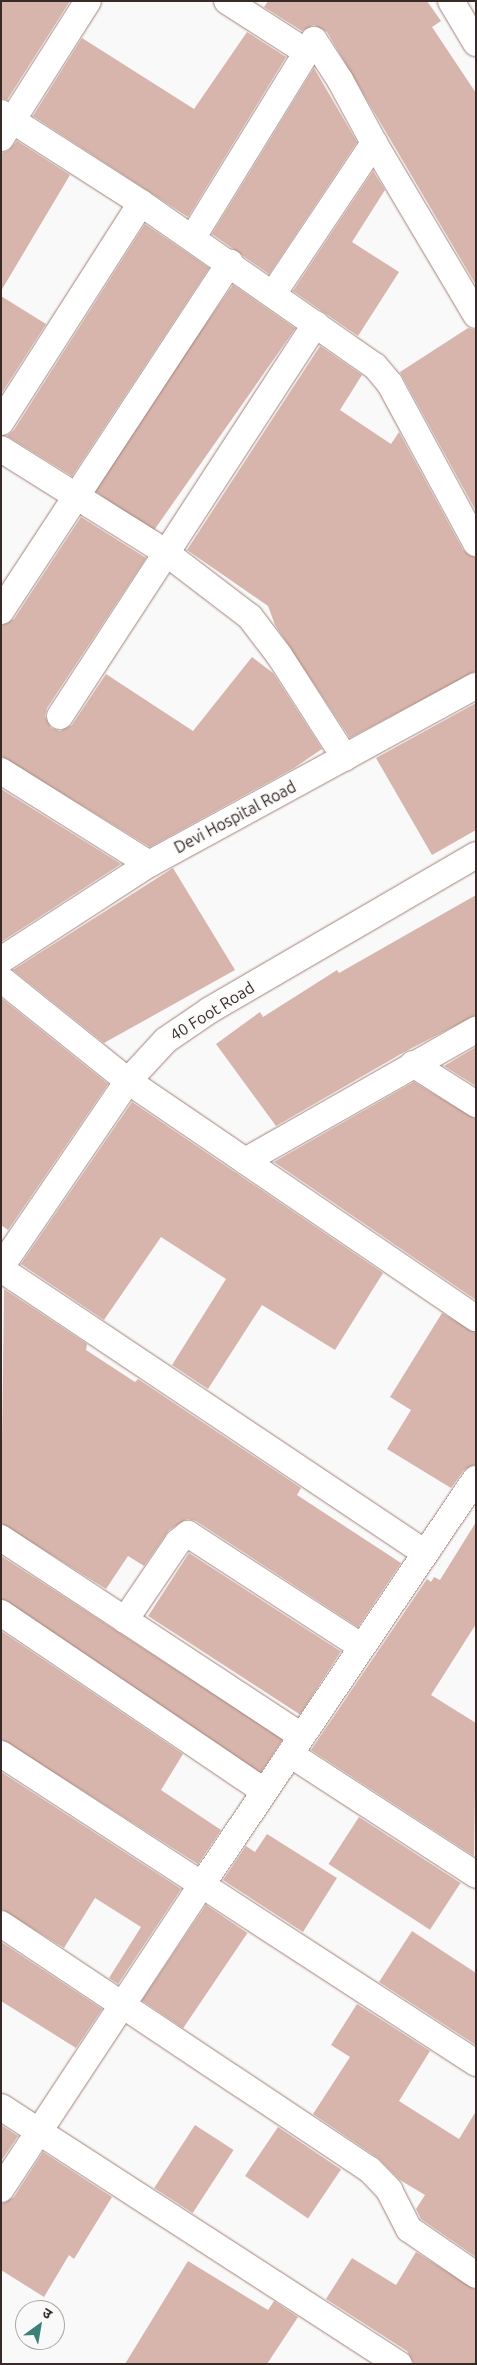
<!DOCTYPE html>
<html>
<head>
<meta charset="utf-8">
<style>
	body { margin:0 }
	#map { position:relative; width:477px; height:2365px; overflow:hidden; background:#f9f9f9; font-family:Ubuntu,"Noto Sans Devanagari",sans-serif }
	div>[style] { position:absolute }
	.building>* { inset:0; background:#d8b5ac; transform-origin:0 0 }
	.roads { filter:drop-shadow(0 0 1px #a28179) drop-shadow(0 0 1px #a28179) }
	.minor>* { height:26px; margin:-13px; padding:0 13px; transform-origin:13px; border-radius:13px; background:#fff }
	span { translate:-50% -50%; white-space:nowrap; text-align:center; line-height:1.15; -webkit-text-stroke:4px #f9f9f9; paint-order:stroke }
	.street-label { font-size:16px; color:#382b27 }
	.frame { position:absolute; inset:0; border:2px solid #382b27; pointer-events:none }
	.north { position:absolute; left:15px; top:2300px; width:50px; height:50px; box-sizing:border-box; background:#f9f9f9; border:1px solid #aca7a5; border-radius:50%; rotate:32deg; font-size:14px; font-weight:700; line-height:20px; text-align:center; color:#382b27 }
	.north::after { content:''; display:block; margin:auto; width:18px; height:22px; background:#3b8178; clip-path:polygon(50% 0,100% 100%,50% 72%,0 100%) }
</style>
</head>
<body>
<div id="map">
	<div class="building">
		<div style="clip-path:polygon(1px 1px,70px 1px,7px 100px,1px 98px)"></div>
		<div style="clip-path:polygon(268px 1px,427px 1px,441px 21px,432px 27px,476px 93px,476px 285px,327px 32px,314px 25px,302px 31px,264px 7px)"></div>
		<div style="clip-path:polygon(247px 32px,286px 57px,188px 217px,33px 116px,82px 38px,194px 109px)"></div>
		<div style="clip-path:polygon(314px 68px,357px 142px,269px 274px,212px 234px)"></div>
		<div style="clip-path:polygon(17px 141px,70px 175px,1px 291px,1px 153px,8px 151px)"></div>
		<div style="clip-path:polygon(373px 171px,385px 190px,352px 242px,399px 272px,358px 336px,293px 291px)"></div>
		<div style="clip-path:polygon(145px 224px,209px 268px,72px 476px,7px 436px,14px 430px)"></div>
		<div style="left:233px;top:285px;width:76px;height:248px;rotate:35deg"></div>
		<div style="clip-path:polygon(1px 296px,46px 324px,1px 394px)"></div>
		<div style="clip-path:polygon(468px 328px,476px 330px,476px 511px,400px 372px)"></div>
		<div style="clip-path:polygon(320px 346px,362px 375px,340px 410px,391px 444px,399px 432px,463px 550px,476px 558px,476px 671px,350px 738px,275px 625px,268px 606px,187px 550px)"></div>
		<div style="clip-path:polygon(81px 517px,146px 558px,47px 708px,45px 716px,51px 728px,60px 731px,72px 725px,106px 674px,193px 731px,252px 657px,273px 673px,322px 749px,294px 768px,150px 847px,1px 756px,1px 626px,14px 619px)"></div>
		<div style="clip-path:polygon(476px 703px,476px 830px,432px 855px,376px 758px)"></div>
		<div style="clip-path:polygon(1px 789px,121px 864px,1px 942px)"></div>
		<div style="clip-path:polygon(173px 868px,235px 970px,104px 1043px,13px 970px)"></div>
		<div style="clip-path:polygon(476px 895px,476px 1015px,406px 1051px,276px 1126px,216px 1044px,260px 1012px,263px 1017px,337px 970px,339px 973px)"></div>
		<div style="clip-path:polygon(1px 998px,108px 1084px,8px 1230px,1px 1225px)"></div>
		<div style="clip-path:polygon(476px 1047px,476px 1086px,444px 1066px)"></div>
		<div style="clip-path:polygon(414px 1082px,476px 1119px,476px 1300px,274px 1162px)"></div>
		<div style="clip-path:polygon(132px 1102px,383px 1273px,335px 1350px,262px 1305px,208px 1389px,172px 1365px,226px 1279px,161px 1237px,104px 1320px,21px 1264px)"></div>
		<div style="clip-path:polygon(4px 1289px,87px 1344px,86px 1350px,135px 1382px,138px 1379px,301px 1488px,297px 1495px,401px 1563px,358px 1627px,196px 1521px,187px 1519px,169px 1530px,144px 1566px,128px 1556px,106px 1589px,1px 1523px)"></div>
		<div style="clip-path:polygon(442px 1313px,476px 1333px,476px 1464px,464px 1470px,451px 1488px,387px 1449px,411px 1410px,390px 1397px)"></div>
		<div style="clip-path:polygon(476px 1522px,476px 1624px,431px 1695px,476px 1723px,474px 1856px,311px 1750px,427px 1579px,431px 1582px,434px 1577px,440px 1580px)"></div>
		<div style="left:189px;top:1553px;width:181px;height:75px;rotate:33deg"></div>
		<div style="left:1px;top:1556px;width:336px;height:42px;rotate:33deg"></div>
		<div style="clip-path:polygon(1px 1631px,183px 1754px,161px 1790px,221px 1830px,198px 1864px,1px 1739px)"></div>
		<div style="clip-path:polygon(1px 1772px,181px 1889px,118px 1984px,109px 1978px,141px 1927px,95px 1898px,64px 1948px,1px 1909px)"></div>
		<div style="left:359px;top:1817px;width:121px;height:56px;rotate:33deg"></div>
		<div style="clip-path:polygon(267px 1834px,337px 1878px,303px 1932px,223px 1880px,246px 1846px,255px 1852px)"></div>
		<div style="left:206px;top:1905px;width:50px;height:115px;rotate:34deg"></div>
		<div style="clip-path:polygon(412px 1931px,476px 1973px,476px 2045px,379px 1982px)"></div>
		<div style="clip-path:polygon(1px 1942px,102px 2009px,76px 2048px,1px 2001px)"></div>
		<div style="clip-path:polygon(357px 2004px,430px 2051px,399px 2101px,459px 2139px,476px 2111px,476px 2257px,421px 2219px,416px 2209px,425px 2195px,400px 2180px,378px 2158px,313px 2114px,350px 2057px,331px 2045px)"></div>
		<div style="clip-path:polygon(1px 2125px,18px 2136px,1px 2161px)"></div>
		<div style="left:195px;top:2125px;width:46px;height:75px;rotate:33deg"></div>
		<div style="left:278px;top:2127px;width:76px;height:59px;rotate:34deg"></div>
		<div style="clip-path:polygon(43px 2152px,112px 2197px,74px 2259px,69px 2255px,44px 2297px,1px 2270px,1px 2204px,14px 2197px)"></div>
		<div style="clip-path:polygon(416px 2252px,476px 2290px,476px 2364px,414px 2364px,407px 2351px,326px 2299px,352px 2258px,396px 2285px)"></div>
		<div style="clip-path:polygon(188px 2261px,268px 2310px,274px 2301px,298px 2317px,267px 2364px,125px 2364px)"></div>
	</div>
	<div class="roads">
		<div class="minor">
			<div style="left:227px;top:1px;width:96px;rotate:32.7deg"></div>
			<div style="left:451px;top:1px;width:49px;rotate:59.2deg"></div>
			<div style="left:314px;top:40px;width:48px;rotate:57deg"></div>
			<div style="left:340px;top:80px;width:72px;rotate:61.6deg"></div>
			<div style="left:374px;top:143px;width:200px;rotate:59.3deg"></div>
			<div style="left:1px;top:113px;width:166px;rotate:32.7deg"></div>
			<div style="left:141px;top:203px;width:285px;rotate:34.9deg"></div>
			<div style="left:375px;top:366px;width:23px;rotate:50deg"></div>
			<div style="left:390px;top:384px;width:181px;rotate:61.6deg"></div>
			<div style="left:1px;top:138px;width:162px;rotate:-57.6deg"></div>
			<div style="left:193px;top:237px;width:231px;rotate:-58.4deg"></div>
			<div style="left:273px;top:294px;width:182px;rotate:-56.2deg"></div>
			<div style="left:1px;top:422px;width:260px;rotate:-57.4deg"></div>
			<div style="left:1px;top:449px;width:194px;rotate:32.1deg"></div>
			<div style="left:165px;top:552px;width:107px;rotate:37.4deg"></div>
			<div style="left:250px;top:617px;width:48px;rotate:52.7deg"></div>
			<div style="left:279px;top:655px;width:122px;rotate:57.3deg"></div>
			<div style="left:1px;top:611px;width:417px;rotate:-56.7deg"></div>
			<div style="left:60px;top:716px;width:468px;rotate:-56.9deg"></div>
			<div style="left:1px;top:771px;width:175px;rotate:32.1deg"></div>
			<div style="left:1px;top:960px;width:176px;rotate:-33deg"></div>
			<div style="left:149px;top:864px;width:372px;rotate:-28.6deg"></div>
			<div style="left:1px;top:979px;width:163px;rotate:38.8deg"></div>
			<div style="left:128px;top:1081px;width:421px;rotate:34.3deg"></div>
			<div style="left:413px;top:1064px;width:75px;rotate:32.4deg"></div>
			<div style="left:245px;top:1161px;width:266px;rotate:-29.6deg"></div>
			<div style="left:1px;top:1267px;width:225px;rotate:-55.7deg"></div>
			<div style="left:128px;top:1081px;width:56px;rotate:-47.2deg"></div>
			<div style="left:166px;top:1040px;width:53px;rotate:-34.3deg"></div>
			<div style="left:210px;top:1010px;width:308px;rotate:-30.2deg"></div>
			<div style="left:1px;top:1269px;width:510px;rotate:33.81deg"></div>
			<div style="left:1px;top:1538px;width:359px;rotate:33.4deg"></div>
			<div style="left:1px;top:1613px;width:318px;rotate:34.1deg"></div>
			<div style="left:125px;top:1620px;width:94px;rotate:-55.8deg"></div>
			<div style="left:178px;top:1542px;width:13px;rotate:-39deg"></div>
			<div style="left:188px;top:1534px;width:207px;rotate:33deg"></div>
			<div style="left:1px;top:1754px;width:567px;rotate:33.05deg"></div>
			<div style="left:290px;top:1754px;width:222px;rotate:33deg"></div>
			<div style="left:1px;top:1924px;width:443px;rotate:33.7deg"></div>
			<div style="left:370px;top:2170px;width:28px;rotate:46deg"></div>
			<div style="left:389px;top:2190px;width:44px;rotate:62.9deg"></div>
			<div style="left:409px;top:2229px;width:81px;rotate:34.5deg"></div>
			<div style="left:1px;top:2107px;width:474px;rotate:32.9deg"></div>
			<div style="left:1px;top:2189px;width:363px;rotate:-56.6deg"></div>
			<div style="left:201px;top:1886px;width:491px;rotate:-56deg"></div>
		</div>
	</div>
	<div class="street-label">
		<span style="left:235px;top:817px;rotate:-28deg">Devi Hospital Road</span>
		<span style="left:212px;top:1011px;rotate:-32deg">40 Foot Road</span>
	</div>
	<div class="frame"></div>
	<div class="north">उ</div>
</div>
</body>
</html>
